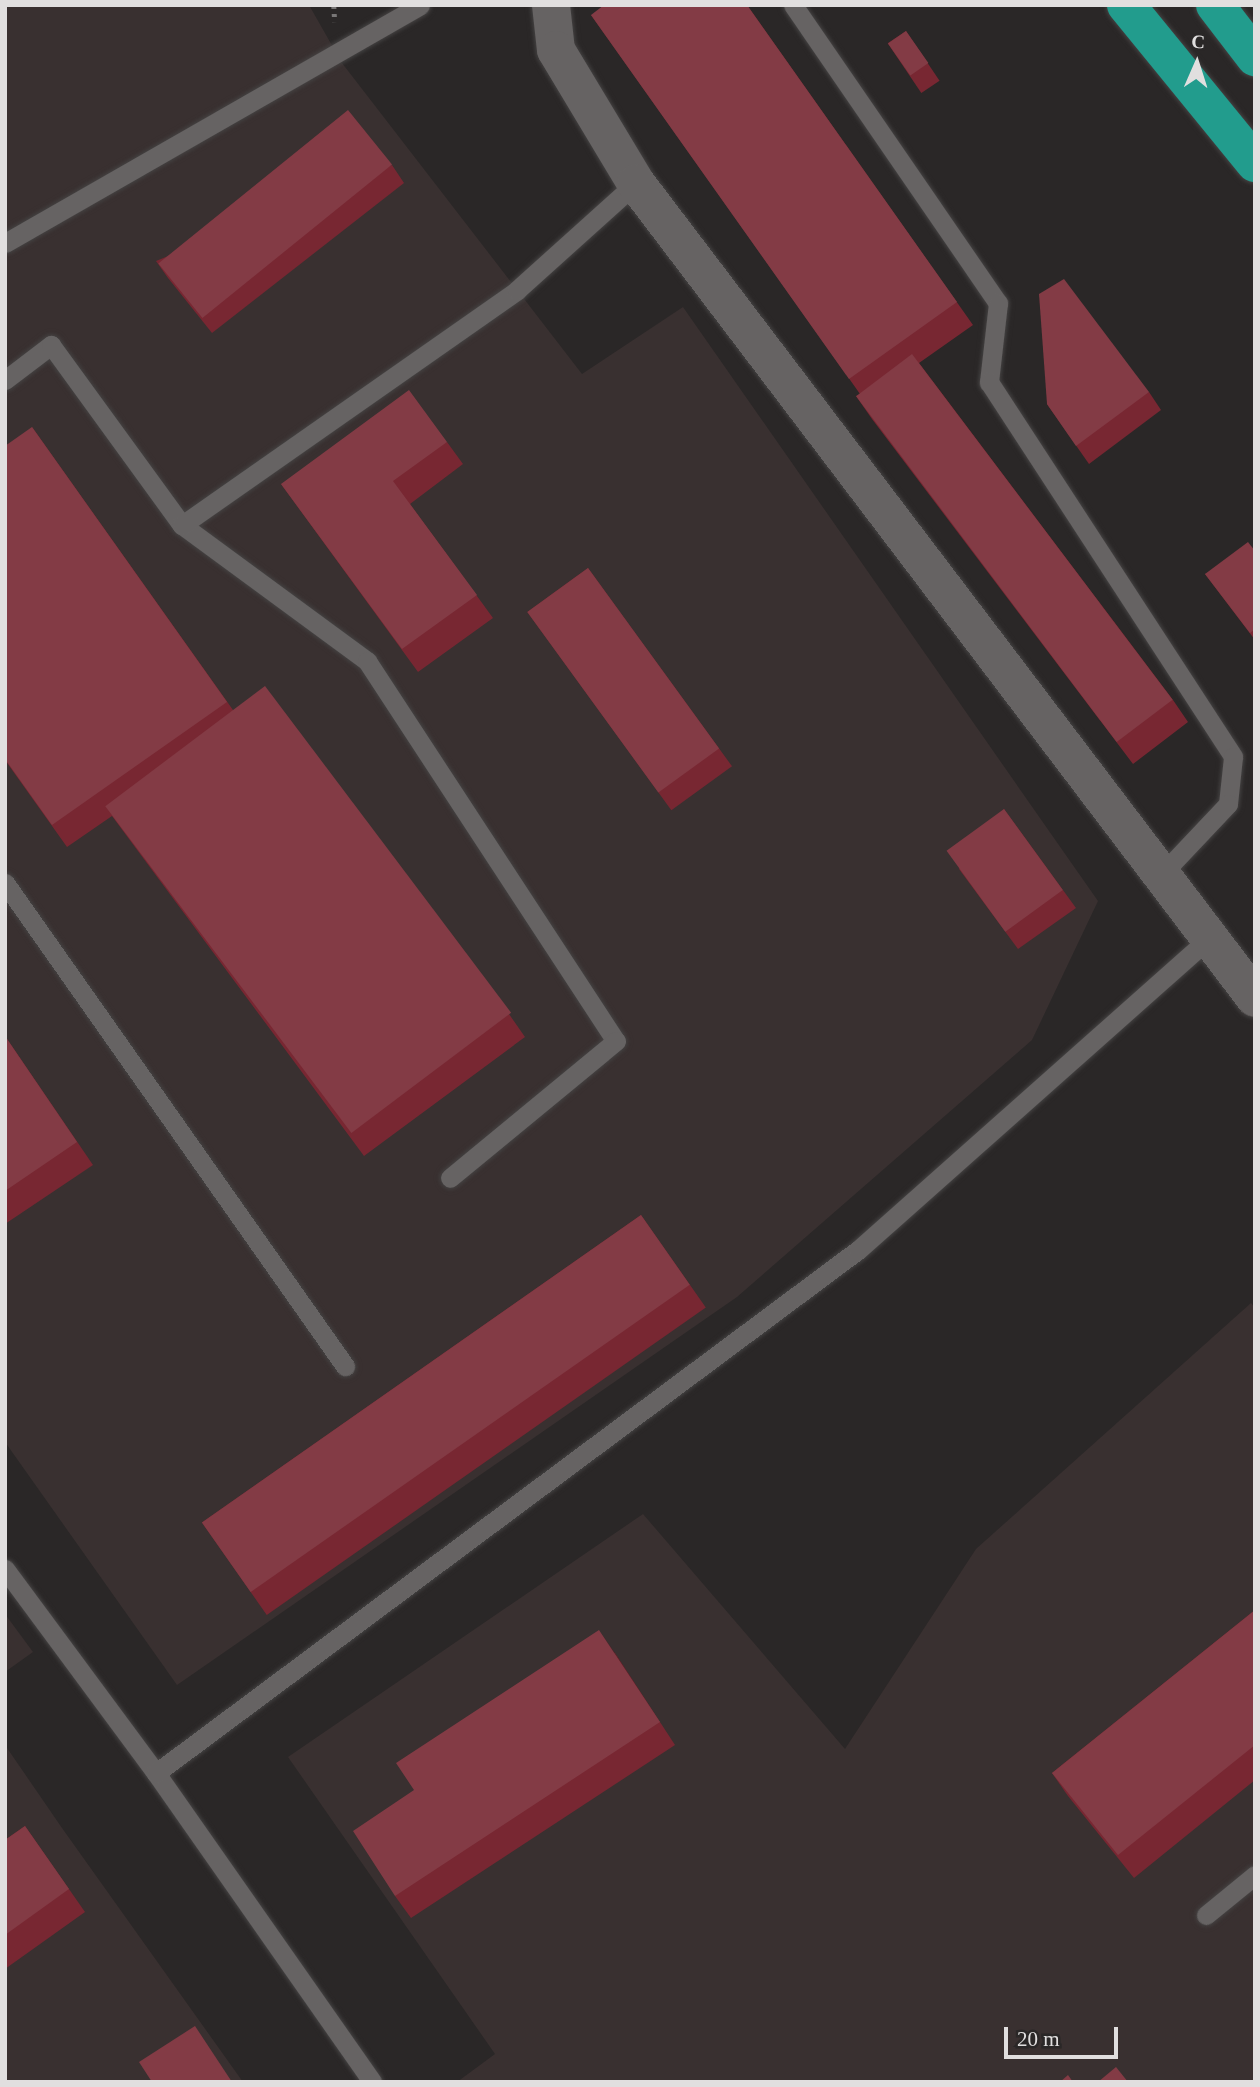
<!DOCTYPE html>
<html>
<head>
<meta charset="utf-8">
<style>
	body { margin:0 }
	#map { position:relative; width:1260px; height:2087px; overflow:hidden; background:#2a2727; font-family:Georgia,serif }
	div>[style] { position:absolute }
	.built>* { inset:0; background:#393030 }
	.path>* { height:4.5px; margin-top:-2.25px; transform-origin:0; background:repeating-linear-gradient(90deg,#787676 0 3.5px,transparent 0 8.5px) }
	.roads { filter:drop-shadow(0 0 2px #444242) drop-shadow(0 0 2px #444242) }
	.lane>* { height:19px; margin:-9.5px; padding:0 9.5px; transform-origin:9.5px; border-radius:9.5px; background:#666363 }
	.secondary>* { height:38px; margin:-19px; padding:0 19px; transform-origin:19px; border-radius:19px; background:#666363 }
	.highway>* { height:38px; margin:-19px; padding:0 19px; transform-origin:19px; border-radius:19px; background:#229c8d }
	.wall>* { inset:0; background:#782732; transform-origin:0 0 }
	.shaded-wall>* { inset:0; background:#541f26 }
	.building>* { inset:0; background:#833b45; transform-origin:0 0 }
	span { translate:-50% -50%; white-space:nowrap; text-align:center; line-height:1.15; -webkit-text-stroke:7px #2a2727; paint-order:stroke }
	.frame { position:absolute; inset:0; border:7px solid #e1dfdf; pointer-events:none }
	.north { position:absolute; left:1162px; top:28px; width:70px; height:70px; -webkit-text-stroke:5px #2a2727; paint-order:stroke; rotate:3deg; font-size:19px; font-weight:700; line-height:28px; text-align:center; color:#e1dfdf }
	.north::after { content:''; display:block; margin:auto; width:24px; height:32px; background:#e1dfdf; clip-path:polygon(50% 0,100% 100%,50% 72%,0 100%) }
	.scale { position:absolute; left:1004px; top:2027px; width:114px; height:32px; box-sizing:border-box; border:4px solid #e1dfdf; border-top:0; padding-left:9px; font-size:21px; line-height:24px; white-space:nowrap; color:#e1dfdf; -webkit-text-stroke:5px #2a2727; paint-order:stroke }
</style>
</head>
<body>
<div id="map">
	<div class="built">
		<div style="clip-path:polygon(5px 5px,309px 5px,342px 63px,582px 374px,683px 307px,1098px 901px,1032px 1040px,737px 1297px,177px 1685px,5px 1442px)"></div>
		<div style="clip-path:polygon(1251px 1303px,1255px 1308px,1255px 2082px,457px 2082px,495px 2054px,288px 1757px,643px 1514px,845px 1749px,976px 1549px)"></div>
		<div style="clip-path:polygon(5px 1614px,33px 1652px,5px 1672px)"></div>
		<div style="clip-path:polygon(5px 1745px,62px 1828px,243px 2082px,5px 2082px)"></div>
	</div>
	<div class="path">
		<div style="left:334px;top:5px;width:17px;rotate:87deg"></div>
	</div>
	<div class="roads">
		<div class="lane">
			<div style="left:793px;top:5px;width:362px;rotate:55.5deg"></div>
			<div style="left:998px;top:303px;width:80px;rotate:96.5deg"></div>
			<div style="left:989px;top:382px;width:447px;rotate:56.9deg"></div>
			<div style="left:1233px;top:757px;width:47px;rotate:96.1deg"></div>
			<div style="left:1228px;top:804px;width:99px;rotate:133.4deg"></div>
			<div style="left:5px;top:243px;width:478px;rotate:-29.8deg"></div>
			<div style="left:5px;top:380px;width:58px;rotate:-37.3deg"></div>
			<div style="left:51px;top:345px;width:223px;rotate:54deg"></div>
			<div style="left:182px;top:525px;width:230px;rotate:36.3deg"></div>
			<div style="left:367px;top:661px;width:454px;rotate:56.8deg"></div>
			<div style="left:616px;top:1041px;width:215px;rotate:140.5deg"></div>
			<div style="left:182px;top:525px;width:409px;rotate:-35deg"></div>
			<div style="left:517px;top:290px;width:160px;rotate:-42deg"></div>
			<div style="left:5px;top:883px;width:591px;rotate:54.86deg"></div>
			<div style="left:5px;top:1569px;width:254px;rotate:53.5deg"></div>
			<div style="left:156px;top:1773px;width:377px;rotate:55deg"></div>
			<div style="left:156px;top:1773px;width:875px;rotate:-36.69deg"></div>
			<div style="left:858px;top:1250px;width:468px;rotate:-41.6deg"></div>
			<div style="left:1206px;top:1915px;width:63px;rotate:-39.2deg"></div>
		</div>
		<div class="secondary">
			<div style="left:551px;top:5px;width:45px;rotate:83.7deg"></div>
			<div style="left:556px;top:50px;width:155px;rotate:59deg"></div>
			<div style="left:636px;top:183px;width:1023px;rotate:52.78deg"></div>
		</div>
		<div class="highway">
			<div style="left:1126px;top:5px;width:204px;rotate:50.8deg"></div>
			<div style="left:1215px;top:5px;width:66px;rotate:52.4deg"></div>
		</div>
	</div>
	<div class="wall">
		<div style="clip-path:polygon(747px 5px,973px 325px,919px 363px,1173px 700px,1188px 722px,1133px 764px,872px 419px,856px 396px,860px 394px,591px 15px)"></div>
		<div style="left:906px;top:31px;width:60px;height:22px;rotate:56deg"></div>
		<div style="clip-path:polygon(392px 165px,404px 183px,212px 333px,168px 278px,156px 261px)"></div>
		<div style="clip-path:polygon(1149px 392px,1161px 410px,1089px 464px,1047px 404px)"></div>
		<div style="clip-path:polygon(32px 427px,233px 710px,509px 1014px,525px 1037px,364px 1156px,112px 816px,67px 847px,5px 760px)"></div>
		<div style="clip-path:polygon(447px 442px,463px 464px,410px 504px,493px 618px,418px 672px,281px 484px)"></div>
		<div style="clip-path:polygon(1255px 551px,1255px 640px,1205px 574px)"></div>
		<div style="left:588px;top:568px;width:245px;height:75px;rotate:54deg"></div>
		<div style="clip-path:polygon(1004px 809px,1076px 908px,1018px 949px,959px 869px)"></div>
		<div style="clip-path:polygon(5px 1036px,93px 1165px,5px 1224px)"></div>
		<div style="left:641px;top:1215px;width:113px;height:536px;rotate:55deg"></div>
		<div style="clip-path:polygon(1255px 1610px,1255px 1780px,1134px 1878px,1068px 1796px,1052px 1773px)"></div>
		<div style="clip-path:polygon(615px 1653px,675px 1745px,411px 1918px,395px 1896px,414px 1790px)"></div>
		<div style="clip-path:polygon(25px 1826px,85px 1912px,5px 1969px,5px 1840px)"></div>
	</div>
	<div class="shaded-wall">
		<div style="clip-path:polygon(599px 1630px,615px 1653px,675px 1745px,660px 1722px)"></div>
	</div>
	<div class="building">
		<div style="clip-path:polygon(604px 5px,747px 5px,957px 302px,849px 379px,591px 15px)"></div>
		<div style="left:906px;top:31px;width:39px;height:22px;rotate:55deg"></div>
		<div style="left:348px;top:110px;width:70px;height:244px;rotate:51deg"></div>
		<div style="clip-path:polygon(1064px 279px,1149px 392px,1076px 446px,1047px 404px,1039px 294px)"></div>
		<div style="left:912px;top:354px;width:433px;height:70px;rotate:53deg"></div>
		<div style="clip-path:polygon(409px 390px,447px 442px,393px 481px,477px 595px,402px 649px,281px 484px)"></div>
		<div style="clip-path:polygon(32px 427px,227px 702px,52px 825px,5px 759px,5px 446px)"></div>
		<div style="clip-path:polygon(1248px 542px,1255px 551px,1255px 629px,1250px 633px,1205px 574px)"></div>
		<div style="left:588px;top:568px;width:223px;height:75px;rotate:54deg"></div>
		<div style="left:265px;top:686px;width:409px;height:200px;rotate:53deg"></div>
		<div style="left:1004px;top:809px;width:100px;height:71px;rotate:54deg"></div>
		<div style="clip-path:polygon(5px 1036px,77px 1142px,5px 1191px)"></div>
		<div style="left:641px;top:1215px;width:85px;height:536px;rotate:55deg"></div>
		<div style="clip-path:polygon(1255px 1610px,1255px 1745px,1118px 1855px,1052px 1773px)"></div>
		<div style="clip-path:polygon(599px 1630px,660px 1722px,395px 1896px,353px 1831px,414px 1790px,396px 1763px)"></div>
		<div style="clip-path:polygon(25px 1826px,69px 1889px,5px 1935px,5px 1840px)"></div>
		<div style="clip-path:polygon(195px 2026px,232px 2082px,152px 2082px,139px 2062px)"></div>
		<div style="clip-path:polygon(1116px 2067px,1128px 2082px,1098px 2082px)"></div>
		<div style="clip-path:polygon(1068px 2075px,1073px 2082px,1060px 2082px)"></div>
	</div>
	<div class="frame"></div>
	<div class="north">С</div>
	<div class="scale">20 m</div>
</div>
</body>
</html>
